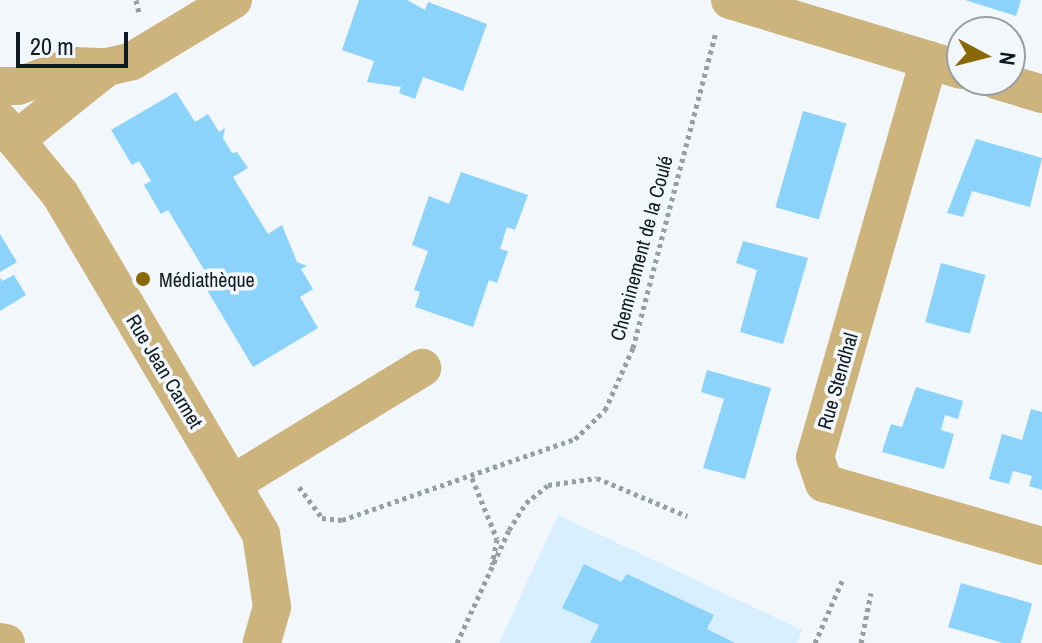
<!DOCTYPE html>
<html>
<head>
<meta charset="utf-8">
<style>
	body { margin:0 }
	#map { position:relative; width:1042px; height:643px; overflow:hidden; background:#f1f7fb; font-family:"Archivo Narrow",sans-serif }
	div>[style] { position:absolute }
	.built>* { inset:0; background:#d7effe }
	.building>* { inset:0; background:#8cd3fc; transform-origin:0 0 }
	.path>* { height:5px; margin-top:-2.5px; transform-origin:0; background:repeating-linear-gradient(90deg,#979fa4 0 4px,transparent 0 8px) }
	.minor>* { height:38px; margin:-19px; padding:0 19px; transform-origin:19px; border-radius:19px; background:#cdb37c }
	.dots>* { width:22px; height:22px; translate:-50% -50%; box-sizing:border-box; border:4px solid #f1f7fb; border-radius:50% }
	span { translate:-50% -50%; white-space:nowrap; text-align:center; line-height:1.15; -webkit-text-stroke:7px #f1f7fb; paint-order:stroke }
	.street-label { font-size:20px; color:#0f1a21 }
	.poi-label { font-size:20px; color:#0f1a21 }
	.left { translate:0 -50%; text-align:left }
	.north { position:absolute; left:946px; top:16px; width:80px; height:80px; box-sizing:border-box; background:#f1f7fb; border:2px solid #979fa4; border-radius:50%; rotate:97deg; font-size:22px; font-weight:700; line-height:32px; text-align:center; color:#0f1a21 }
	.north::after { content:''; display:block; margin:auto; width:28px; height:36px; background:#8a6808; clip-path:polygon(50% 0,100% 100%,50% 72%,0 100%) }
	.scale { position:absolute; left:16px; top:32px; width:112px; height:36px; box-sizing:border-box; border:4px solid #0f1a21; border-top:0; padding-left:10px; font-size:24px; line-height:28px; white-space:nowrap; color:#0f1a21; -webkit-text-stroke:6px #f1f7fb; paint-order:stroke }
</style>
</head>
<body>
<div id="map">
	<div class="built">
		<div style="clip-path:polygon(558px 515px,802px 630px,797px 643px,499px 643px)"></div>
	</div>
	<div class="building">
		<div style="clip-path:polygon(359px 0,407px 0,425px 10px,428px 2px,487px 24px,463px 91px,423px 77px,415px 99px,399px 93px,401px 87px,367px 82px,374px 61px,342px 50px)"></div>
		<div style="clip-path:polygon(965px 0,1021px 0,1016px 16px)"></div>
		<div style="clip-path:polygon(176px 92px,195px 122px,208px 114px,219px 132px,225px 128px,223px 138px,232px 153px,237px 152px,248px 168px,233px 177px,268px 234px,282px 225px,297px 262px,307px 266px,301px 269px,313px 289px,300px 297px,318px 328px,253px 367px,204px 285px,211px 281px,168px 210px,161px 214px,144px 185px,151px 181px,139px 161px,132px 165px,111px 130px)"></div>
		<div style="left:803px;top:111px;width:45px;height:100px;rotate:16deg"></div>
		<div style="clip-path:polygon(976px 139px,1042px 158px,1030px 207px,972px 191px,963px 217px,947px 213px)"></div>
		<div style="clip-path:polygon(461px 172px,528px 195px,515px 230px,507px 227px,500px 249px,508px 251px,497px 283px,489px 280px,473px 327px,415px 307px,420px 292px,414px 290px,428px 251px,412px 245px,429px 196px,449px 204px)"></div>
		<div style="clip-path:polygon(0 234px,17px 262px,0 272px)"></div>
		<div style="clip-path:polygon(743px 241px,808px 258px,783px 344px,740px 332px,757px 270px,736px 263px)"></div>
		<div style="left:941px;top:263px;width:46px;height:61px;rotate:15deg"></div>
		<div style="clip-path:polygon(14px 275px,26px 295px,0 311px,0 277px,2px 281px)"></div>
		<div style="clip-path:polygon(707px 370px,771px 388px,745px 479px,703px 468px,724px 399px,701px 392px)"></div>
		<div style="clip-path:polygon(916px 387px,963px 401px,958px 419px,945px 415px,941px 430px,954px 434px,944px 469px,882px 452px,891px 424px,902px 427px)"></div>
		<div style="clip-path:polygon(1031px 409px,1042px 412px,1042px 490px,1029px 486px,1032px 476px,1013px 471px,1009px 484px,989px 479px,1002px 434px,1022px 440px)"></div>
		<div style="clip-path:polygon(584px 564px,621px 582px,627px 574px,714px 615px,707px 629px,735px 643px,590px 643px,599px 625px,562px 608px)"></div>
		<div style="left:961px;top:583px;width:74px;height:46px;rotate:16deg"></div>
	</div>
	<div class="path">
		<div style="left:136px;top:0;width:13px;rotate:77deg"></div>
		<div style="left:472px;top:478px;width:66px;rotate:67.7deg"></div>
		<div style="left:497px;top:539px;width:26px;rotate:101deg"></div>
		<div style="left:299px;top:487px;width:39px;rotate:53deg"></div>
		<div style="left:322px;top:518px;width:20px;rotate:6deg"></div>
		<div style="left:342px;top:520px;width:247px;rotate:-19.2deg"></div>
		<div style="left:575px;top:439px;width:42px;rotate:-44deg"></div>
		<div style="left:605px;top:410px;width:68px;rotate:-65.7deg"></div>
		<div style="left:633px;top:348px;width:327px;rotate:-75.3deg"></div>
		<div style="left:457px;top:643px;width:124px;rotate:-65.3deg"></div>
		<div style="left:509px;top:530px;width:32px;rotate:-58deg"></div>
		<div style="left:526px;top:503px;width:28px;rotate:-39deg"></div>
		<div style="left:548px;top:485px;width:49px;rotate:-8.1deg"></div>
		<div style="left:597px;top:478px;width:98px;rotate:22.9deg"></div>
		<div style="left:815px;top:643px;width:68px;rotate:-66.5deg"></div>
		<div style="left:861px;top:643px;width:51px;rotate:-78.7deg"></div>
	</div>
	<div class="minor">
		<div style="left:730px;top:0;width:242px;rotate:16.8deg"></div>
		<div style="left:929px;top:60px;width:413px;rotate:106deg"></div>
		<div style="left:815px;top:457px;width:28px;rotate:71deg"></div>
		<div style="left:824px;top:483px;width:227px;rotate:16.1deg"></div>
		<div style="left:996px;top:80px;width:48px;rotate:16.9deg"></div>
		<div style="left:0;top:86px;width:18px"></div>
		<div style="left:18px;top:86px;width:59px;rotate:-20deg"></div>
		<div style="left:73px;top:66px;width:34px;rotate:2deg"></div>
		<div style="left:107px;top:67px;width:26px;rotate:-13deg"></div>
		<div style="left:132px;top:61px;width:118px;rotate:-31.1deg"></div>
		<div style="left:0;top:121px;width:94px;rotate:50.6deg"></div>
		<div style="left:60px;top:194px;width:395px;rotate:59.4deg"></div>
		<div style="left:261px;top:534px;width:74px;rotate:81.4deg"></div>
		<div style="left:272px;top:607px;width:37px;rotate:106deg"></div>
		<div style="left:17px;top:139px;width:115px;rotate:-38.7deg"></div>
		<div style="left:232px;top:484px;width:223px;rotate:-31.4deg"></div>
		<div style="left:0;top:642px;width:6px;rotate:9deg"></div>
	</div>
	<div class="dots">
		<div style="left:143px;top:279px;background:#8a6808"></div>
	</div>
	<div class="street-label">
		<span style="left:641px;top:248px;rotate:-75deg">Cheminement de la Coulé</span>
		<span style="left:165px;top:371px;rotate:59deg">Rue Jean Carmet</span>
		<span style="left:837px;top:381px;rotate:-74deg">Rue Stendhal</span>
	</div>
	<div class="poi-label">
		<span class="left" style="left:159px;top:279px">Médiathèque</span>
	</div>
	<div class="north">N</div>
	<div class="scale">20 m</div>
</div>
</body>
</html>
